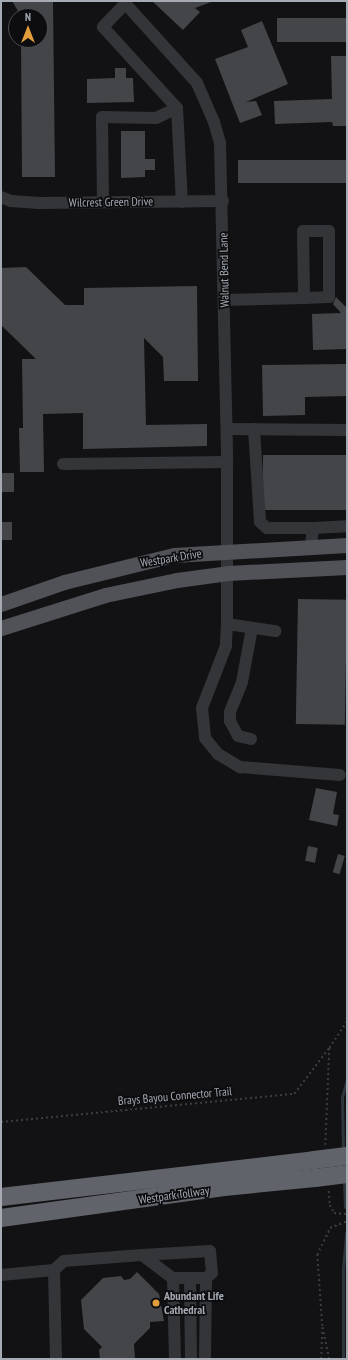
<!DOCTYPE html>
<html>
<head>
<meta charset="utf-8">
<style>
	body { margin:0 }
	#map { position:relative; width:348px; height:1360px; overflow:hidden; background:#121214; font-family:"PT Sans Narrow",sans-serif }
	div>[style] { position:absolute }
	.stream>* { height:3px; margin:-1.5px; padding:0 1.5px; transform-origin:1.5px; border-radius:1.5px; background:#2d363b }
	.building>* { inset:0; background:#444549; transform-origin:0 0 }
	.path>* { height:1.5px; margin-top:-0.75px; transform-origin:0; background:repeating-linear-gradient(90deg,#3a3c3f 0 2px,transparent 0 5px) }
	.minor>* { height:12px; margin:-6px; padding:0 6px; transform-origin:6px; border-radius:6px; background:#343538 }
	.major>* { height:15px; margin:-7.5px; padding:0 7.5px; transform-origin:7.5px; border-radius:7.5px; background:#505257 }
	.highway>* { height:18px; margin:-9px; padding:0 9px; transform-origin:9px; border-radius:9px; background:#606369 }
	.highway-bridge>* { height:18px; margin:-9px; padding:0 9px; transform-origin:9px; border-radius:9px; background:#606369 }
	.dots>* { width:11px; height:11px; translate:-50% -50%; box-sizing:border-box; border:2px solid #0d0d0f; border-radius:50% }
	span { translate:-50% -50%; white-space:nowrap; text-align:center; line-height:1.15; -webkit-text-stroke:3.5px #0d0d0f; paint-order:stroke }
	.street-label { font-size:12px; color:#a5aab3 }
	.poi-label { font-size:12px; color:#a5aab3; font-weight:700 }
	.left { translate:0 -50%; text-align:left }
	.frame { position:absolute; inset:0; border:2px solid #a5aab3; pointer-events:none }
	.north { position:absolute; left:8px; top:8px; width:40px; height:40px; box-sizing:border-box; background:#0d0d0f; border:1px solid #4a4c51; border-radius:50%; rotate:0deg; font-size:11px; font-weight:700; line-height:16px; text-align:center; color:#a5aab3 }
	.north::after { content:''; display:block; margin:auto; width:14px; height:18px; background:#e29e3c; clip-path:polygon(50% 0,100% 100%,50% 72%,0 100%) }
</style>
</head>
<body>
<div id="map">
	<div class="stream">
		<div style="left:343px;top:1150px;width:53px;rotate:-91.1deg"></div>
		<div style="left:342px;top:1097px;width:19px;rotate:-74deg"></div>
		<div style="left:344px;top:1180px;width:27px;rotate:88deg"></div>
		<div style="left:343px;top:1359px;width:90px;rotate:-90deg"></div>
		<div style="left:343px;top:1269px;width:37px;rotate:-85deg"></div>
	</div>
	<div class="building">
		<div style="clip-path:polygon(12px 1px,53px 1px,55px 177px,22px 177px,21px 40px,40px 40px,40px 16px,21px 16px)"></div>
		<div style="clip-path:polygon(152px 1px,211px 1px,211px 2px,195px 8px,200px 12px,183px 30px)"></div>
		<div style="left:347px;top:18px;width:24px;height:70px;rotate:90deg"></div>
		<div style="clip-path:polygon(262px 21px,288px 84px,246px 102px,256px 101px,262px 115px,240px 123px,215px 59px,248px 47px,241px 30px)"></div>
		<div style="clip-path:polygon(331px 56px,347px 56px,347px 126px,333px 126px,332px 122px,275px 124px,274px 101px,332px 99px)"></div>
		<div style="clip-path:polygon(115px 68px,126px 68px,126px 78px,133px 78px,134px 102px,87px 103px,87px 79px,115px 78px)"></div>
		<div style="clip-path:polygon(121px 131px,145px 131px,145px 159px,155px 159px,155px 170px,145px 170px,145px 177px,121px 178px)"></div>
		<div style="left:347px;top:160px;width:23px;height:109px;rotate:90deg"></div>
		<div style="clip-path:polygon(26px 267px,65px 305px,84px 305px,84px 288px,197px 286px,198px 381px,164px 381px,163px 357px,144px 338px,146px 425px,207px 424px,207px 446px,83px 449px,83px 413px,43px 414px,44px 472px,20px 472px,19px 428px,23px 428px,22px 359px,36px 359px,1px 325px,1px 268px)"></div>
		<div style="clip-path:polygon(336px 297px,347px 308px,347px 349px,313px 350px,312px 314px,341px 313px,333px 304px)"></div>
		<div style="clip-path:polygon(347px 364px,347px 396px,305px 397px,305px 415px,263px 416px,262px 365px)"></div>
		<div style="left:347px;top:455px;width:55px;height:84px;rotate:90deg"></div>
		<div style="left:14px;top:473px;width:19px;height:13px;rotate:90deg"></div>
		<div style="left:1px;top:522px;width:11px;height:18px"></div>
		<div style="left:298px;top:599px;width:49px;height:125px;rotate:1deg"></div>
		<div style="clip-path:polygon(316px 788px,337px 792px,333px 814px,339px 815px,337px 826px,309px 820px)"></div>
		<div style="left:308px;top:846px;width:10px;height:15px;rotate:11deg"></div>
		<div style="left:338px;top:854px;width:7px;height:19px;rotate:16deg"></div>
		<div style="clip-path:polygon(137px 1272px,159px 1294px,164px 1321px,150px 1322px,150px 1328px,134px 1344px,135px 1359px,100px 1359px,99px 1350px,102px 1347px,84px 1329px,81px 1300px,103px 1278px,121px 1276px,124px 1280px,130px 1279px)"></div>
	</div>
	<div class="path">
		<div style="left:1px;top:1122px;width:294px;rotate:-5.5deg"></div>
		<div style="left:294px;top:1094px;width:58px;rotate:-52.7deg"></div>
		<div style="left:325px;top:1145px;width:97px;rotate:-87.6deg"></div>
		<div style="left:329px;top:1048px;width:32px;rotate:-56deg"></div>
		<div style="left:329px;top:1191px;width:14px;rotate:86deg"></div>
		<div style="left:330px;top:1205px;width:9px;rotate:63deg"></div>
		<div style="left:334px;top:1213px;width:13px;rotate:4deg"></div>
		<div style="left:321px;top:1359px;width:31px;rotate:-88deg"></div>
		<div style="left:329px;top:1359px;width:34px;rotate:-102deg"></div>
		<div style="left:322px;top:1326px;width:71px;rotate:-94deg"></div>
		<div style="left:317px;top:1255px;width:30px;rotate:-64deg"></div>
		<div style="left:330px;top:1228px;width:18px;rotate:-22deg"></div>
	</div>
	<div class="minor">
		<div style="left:123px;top:1px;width:110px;rotate:47.9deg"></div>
		<div style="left:197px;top:83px;width:43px;rotate:66.4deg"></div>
		<div style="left:214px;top:122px;width:22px;rotate:74deg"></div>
		<div style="left:220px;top:143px;width:319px;rotate:88.7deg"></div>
		<div style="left:227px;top:462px;width:162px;rotate:90deg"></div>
		<div style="left:227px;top:624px;width:22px;rotate:93deg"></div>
		<div style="left:226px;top:646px;width:66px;rotate:111.2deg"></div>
		<div style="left:202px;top:708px;width:30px;rotate:84deg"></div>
		<div style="left:205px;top:738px;width:21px;rotate:51deg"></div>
		<div style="left:218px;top:754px;width:26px;rotate:31deg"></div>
		<div style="left:240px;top:767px;width:100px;rotate:4.6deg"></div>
		<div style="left:125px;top:4px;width:32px;rotate:134deg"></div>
		<div style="left:103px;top:27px;width:110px;rotate:47.6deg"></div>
		<div style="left:177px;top:108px;width:94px;rotate:87deg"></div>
		<div style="left:1px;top:197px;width:11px;rotate:22deg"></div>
		<div style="left:11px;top:201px;width:28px;rotate:4deg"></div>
		<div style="left:39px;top:203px;width:184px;rotate:-0.6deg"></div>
		<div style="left:103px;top:202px;width:85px;rotate:-90.7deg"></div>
		<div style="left:102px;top:117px;width:54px;rotate:1.1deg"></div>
		<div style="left:156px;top:118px;width:23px;rotate:-25deg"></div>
		<div style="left:224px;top:300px;width:80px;rotate:-1.4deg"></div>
		<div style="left:304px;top:298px;width:25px;rotate:-2deg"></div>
		<div style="left:329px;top:297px;width:66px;rotate:-90deg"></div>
		<div style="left:329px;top:231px;width:26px;rotate:180deg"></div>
		<div style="left:303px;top:231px;width:67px;rotate:89.1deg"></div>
		<div style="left:227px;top:429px;width:120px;rotate:0.5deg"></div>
		<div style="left:254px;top:429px;width:93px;rotate:86.3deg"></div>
		<div style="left:260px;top:522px;width:9px;rotate:41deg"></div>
		<div style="left:267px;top:528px;width:46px"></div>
		<div style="left:63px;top:464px;width:164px;rotate:-0.7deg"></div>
		<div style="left:311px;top:546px;width:18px;rotate:-84deg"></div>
		<div style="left:313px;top:528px;width:34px;rotate:-3deg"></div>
		<div style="left:227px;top:624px;width:49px;rotate:8.3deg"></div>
		<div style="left:251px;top:739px;width:13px;rotate:-167deg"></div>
		<div style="left:238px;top:736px;width:17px;rotate:-118deg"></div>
		<div style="left:230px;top:721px;width:9px;rotate:-90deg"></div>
		<div style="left:230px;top:712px;width:32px;rotate:-68deg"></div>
		<div style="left:242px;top:682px;width:55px;rotate:-79.5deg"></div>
		<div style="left:142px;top:1255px;width:68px;rotate:-3.4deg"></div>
		<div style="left:210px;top:1251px;width:22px;rotate:85deg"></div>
		<div style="left:212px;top:1273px;width:8px;rotate:140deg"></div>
		<div style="left:54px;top:1270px;width:89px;rotate:88.7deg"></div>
		<div style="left:1px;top:1275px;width:53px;rotate:-5.4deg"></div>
		<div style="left:54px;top:1270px;width:13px;rotate:-42deg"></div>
		<div style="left:64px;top:1261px;width:78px;rotate:-4.4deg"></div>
		<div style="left:142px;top:1255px;width:39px;rotate:37deg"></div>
		<div style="left:173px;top:1278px;width:33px"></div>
		<div style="left:206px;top:1278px;width:81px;rotate:90.7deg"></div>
		<div style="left:173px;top:1278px;width:81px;rotate:88.6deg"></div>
		<div style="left:190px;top:1278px;width:81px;rotate:89.3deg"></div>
	</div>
	<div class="major">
		<div style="left:1px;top:604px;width:67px;rotate:-19.2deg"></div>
		<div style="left:64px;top:582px;width:113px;rotate:-13.8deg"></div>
		<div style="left:174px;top:555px;width:173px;rotate:-3.3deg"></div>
		<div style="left:1px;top:628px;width:109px;rotate:-17.6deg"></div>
		<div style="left:105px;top:595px;width:74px;rotate:-11.8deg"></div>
		<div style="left:177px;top:580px;width:51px;rotate:-7.8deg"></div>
		<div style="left:228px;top:573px;width:119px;rotate:-2.9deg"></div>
	</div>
	<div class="highway">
		<div style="left:1px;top:1197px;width:315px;rotate:-6.7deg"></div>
		<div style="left:1px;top:1218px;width:225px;rotate:-7.9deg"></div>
		<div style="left:224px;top:1187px;width:91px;rotate:-5.6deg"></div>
	</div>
	<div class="highway-bridge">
		<div style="left:314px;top:1160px;width:33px;rotate:-7deg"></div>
		<div style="left:315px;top:1178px;width:32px;rotate:-7deg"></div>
	</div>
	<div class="dots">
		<div style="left:156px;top:1303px;background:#e29e3c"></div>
	</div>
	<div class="street-label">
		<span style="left:111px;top:202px;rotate:-1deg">Wilcrest Green Drive</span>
		<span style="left:224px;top:270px;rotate:-91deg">Walnut Bend Lane</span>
		<span style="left:171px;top:558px;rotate:-9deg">Westpark Drive</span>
		<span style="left:175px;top:1096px;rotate:-5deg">Brays Bayou Connector Trail</span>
		<span style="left:174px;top:1195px;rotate:-8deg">Westpark Tollway</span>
	</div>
	<div class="poi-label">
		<span class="left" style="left:164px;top:1303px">Abundant Life<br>Cathedral</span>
	</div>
	<div class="frame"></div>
	<div class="north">N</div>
</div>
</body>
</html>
